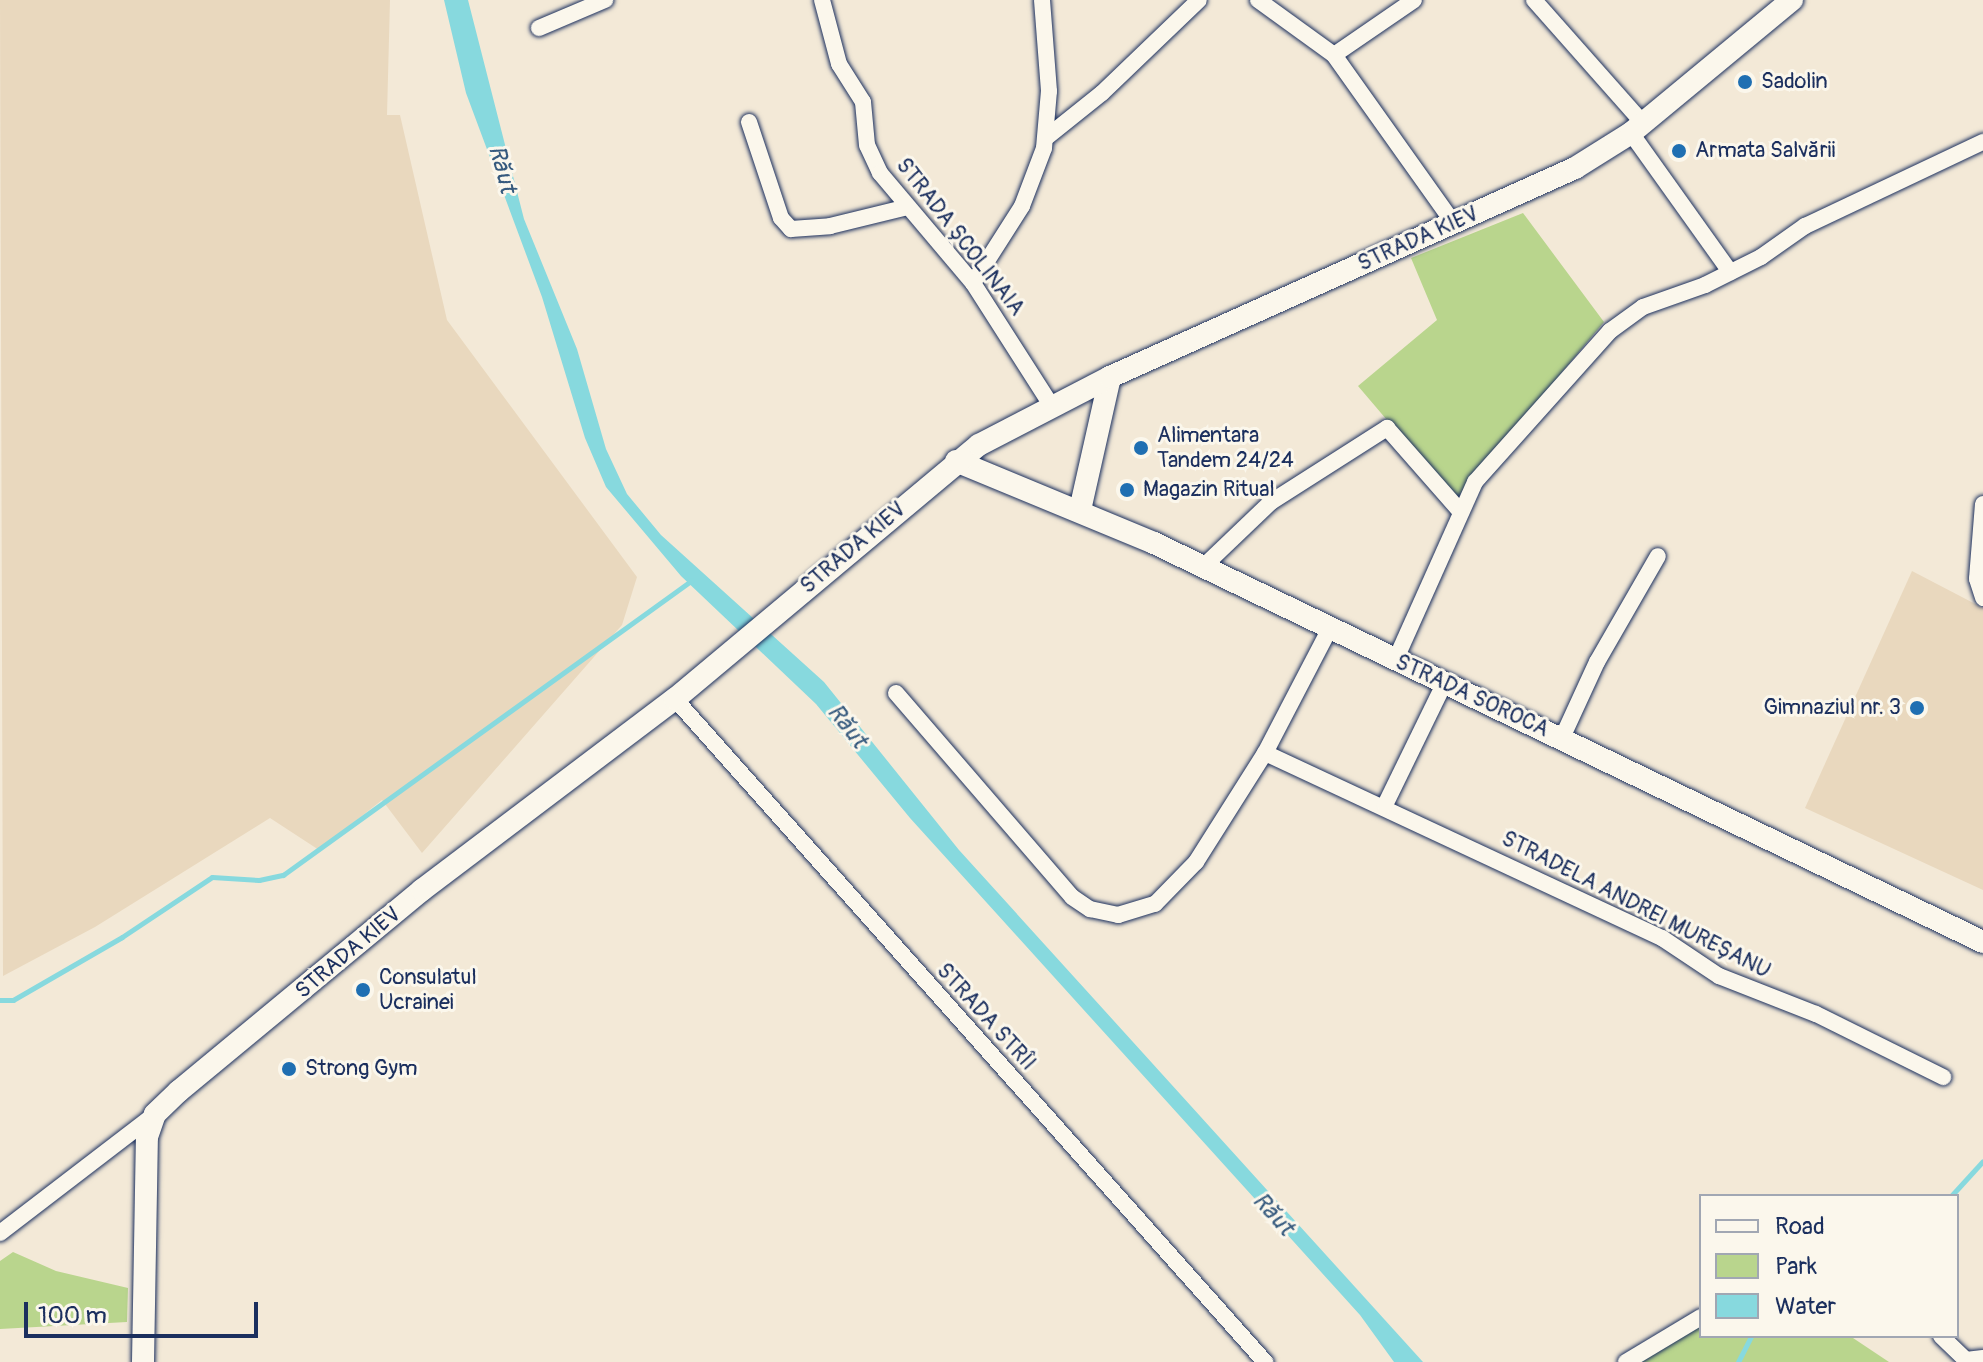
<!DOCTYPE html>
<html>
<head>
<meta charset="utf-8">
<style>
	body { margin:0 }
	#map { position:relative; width:1983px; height:1362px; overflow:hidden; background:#f3e9d7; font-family:Pangolin,sans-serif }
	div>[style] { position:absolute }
	.built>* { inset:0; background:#e9d8be }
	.green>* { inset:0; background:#b9d58d }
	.water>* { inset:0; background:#87d9de }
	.stream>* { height:5px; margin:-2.5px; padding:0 2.5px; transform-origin:2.5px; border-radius:2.5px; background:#87d9de }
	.roads { filter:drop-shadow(0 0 2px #1b2f5e) drop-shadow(0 0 2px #1b2f5e) }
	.street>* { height:16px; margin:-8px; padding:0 8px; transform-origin:8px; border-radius:8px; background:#fbf7ec }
	.secondary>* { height:22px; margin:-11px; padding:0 11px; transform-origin:11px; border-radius:11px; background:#fbf7ec }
	.dots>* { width:22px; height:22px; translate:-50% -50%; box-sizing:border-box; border:4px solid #fbf7ec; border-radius:50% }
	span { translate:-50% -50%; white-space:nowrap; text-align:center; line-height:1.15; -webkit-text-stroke:6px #fbf7ec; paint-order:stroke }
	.poi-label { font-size:22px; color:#1b2f5e }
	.left { translate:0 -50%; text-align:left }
	.right { translate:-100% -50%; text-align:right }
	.street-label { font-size:22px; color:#1b2f5e }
	.water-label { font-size:24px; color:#365a7e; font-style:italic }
	.legend { position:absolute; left:1699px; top:1194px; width:260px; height:144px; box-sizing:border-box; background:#fbf7ec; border:2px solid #a1a7b3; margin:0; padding:10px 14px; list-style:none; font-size:24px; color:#1b2f5e }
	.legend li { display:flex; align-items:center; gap:16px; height:40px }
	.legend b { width:40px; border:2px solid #a1a7b3 }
	.scale { position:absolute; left:24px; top:1302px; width:234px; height:36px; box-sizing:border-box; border:4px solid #1b2f5e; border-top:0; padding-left:10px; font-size:24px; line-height:28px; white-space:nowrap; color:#1b2f5e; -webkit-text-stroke:6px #fbf7ec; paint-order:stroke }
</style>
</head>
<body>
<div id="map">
	<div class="built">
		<div style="clip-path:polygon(0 0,390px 0,387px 115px,400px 115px,447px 320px,637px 577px,622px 625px,422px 853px,382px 800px,319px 850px,270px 818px,95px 927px,3px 976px)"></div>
		<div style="clip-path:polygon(1912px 571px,1983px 608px,1983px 890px,1805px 808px)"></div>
	</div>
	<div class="green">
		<div style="clip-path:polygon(1523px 213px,1604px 322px,1455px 500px,1358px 386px,1437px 320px,1411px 258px)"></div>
		<div style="clip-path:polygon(13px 1252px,56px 1271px,128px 1288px,127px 1322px,0 1329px,0 1261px)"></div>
		<div style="clip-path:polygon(1701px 1321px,1701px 1336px,1850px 1336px,1889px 1362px,1637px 1362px)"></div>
	</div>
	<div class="water">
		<div style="clip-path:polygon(444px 0,468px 0,524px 219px,577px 349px,606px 449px,627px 494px,661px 535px,824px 682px,959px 850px,1423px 1362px,1394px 1362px,1360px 1315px,910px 818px,816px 704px,681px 576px,606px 487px,585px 438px,542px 297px,466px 93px)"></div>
	</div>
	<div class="stream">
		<div style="left:0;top:1000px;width:13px"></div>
		<div style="left:13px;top:1000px;width:126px;rotate:-30deg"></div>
		<div style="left:122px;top:937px;width:108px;rotate:-33.7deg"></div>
		<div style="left:212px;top:877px;width:47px;rotate:3.7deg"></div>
		<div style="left:259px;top:880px;width:25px;rotate:-12deg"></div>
		<div style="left:283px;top:875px;width:504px;rotate:-35.8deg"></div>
		<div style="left:1951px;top:1196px;width:47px;rotate:-47.6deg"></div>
		<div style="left:1738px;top:1362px;width:29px;rotate:-63deg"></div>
	</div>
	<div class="roads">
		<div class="street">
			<div style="left:822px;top:0;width:66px;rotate:75.1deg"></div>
			<div style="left:839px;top:64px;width:45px;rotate:57.7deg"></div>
			<div style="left:863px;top:102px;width:43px;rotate:84.7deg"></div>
			<div style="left:867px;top:145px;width:31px;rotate:65deg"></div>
			<div style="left:880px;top:173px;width:144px;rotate:49.8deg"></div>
			<div style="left:973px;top:283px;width:145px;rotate:57.4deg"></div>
			<div style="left:1258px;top:0;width:94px;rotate:35.9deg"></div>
			<div style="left:1334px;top:55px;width:207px;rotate:54.6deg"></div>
			<div style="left:1534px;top:0;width:164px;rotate:48.5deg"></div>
			<div style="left:539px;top:28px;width:72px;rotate:-23deg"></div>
			<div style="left:1334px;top:55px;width:97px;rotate:-34.5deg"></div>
			<div style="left:749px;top:122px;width:101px;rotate:71.6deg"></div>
			<div style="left:781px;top:218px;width:15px;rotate:48deg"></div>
			<div style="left:791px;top:229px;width:39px;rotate:-4deg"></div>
			<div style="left:830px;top:226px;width:80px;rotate:-13.7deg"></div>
			<div style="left:1631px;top:133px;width:171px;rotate:54.5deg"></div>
			<div style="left:1047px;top:137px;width:70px;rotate:-38.7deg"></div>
			<div style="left:1102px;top:93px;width:134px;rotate:-43.8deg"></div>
			<div style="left:973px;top:283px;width:91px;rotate:-57.5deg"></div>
			<div style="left:1022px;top:206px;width:62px;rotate:-69.2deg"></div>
			<div style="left:1044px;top:148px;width:57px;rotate:-85deg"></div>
			<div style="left:1049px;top:91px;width:91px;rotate:-94.4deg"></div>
			<div style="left:1983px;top:504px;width:75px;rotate:94.6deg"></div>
			<div style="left:1977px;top:579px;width:20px;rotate:72deg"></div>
			<div style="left:1203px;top:567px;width:94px;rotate:-43.7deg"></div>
			<div style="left:1271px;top:502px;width:138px;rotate:-32.5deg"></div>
			<div style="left:1387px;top:428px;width:111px;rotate:48.7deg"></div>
			<div style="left:1395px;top:661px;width:196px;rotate:-65.9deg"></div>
			<div style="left:1475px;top:482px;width:203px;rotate:-48.2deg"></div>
			<div style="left:1610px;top:331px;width:41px;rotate:-36deg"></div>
			<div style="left:1643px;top:307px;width:66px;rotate:-19.5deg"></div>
			<div style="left:1705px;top:285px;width:63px;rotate:-26.6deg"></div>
			<div style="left:1761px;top:257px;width:54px;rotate:-35.2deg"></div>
			<div style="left:1805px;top:226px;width:197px;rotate:-25.3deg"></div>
			<div style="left:896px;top:693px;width:269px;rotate:49.2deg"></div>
			<div style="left:1072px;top:897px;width:22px;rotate:34deg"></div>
			<div style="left:1090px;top:909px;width:29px;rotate:12deg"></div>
			<div style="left:1118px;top:915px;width:39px;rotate:-17deg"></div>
			<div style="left:1155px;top:904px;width:59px;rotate:-45.7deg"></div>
			<div style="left:1196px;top:862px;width:129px;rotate:-57.7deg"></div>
			<div style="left:1265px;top:753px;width:139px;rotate:-62.5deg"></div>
			<div style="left:675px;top:699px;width:888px;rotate:48.33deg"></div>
			<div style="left:1562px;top:738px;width:84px;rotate:-65.3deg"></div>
			<div style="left:1597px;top:662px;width:122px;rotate:-60.1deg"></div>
			<div style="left:1265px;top:753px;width:438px;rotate:25deg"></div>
			<div style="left:1662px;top:938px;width:69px;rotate:33.7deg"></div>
			<div style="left:1719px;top:976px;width:104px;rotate:21.4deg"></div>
			<div style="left:1816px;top:1014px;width:142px;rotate:26.4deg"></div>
			<div style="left:1385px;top:805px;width:135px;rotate:-64deg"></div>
			<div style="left:0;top:1233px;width:194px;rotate:-37.5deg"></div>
			<div style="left:1941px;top:1336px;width:35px;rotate:44deg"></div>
			<div style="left:1966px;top:1360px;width:17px;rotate:-7deg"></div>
			<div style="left:1626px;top:1362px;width:87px;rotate:-31deg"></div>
		</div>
		<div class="secondary">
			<div style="left:956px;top:461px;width:214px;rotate:22.5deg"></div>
			<div style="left:1154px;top:543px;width:920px;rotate:25.7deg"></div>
			<div style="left:1080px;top:510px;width:136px;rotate:-77.3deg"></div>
			<div style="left:143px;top:1362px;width:225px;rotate:-89deg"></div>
			<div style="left:147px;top:1137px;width:24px;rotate:-71deg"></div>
			<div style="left:155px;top:1114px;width:33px;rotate:-44deg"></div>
			<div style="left:179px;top:1091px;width:315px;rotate:-39.6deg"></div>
			<div style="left:422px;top:890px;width:317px;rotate:-37.1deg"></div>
			<div style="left:675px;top:699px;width:396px;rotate:-39.9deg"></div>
			<div style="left:979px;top:445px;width:148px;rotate:-27.4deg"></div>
			<div style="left:1110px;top:377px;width:510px;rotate:-24.2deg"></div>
			<div style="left:1575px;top:168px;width:66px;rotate:-32deg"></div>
			<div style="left:1631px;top:133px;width:209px;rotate:-39.6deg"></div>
		</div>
	</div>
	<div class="dots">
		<div style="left:1745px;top:82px;background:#1f6fb2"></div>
		<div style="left:1679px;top:151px;background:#1f6fb2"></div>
		<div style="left:1141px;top:448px;background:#1f6fb2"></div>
		<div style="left:1127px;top:490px;background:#1f6fb2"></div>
		<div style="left:1917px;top:708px;background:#1f6fb2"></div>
		<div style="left:363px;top:990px;background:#1f6fb2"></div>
		<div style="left:289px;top:1069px;background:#1f6fb2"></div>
	</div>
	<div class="poi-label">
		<span class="left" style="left:1761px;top:82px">Sadolin</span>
		<span class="left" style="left:1695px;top:151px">Armata Salvării</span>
		<span class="left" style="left:1157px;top:448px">Alimentara<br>Tandem 24/24</span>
		<span class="left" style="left:1143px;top:490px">Magazin Ritual</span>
		<span class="right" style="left:1901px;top:708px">Gimnaziul nr. 3</span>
		<span class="left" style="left:379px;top:990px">Consulatul<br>Ucrainei</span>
		<span class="left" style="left:305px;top:1069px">Strong Gym</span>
	</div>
	<div class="street-label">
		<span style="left:960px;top:237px;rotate:52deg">STRADA ȘCOLINAIA</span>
		<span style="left:1418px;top:239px;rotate:-24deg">STRADA KIEV</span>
		<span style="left:853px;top:548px;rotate:-40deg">STRADA KIEV</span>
		<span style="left:1472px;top:696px;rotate:25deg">STRADA SOROCA</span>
		<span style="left:1636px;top:905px;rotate:27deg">STRADELA ANDREI MUREȘANU</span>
		<span style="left:348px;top:953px;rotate:-40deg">STRADA KIEV</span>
		<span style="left:986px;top:1017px;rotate:48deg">STRADA STRÎI</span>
	</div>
	<div class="water-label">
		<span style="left:502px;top:169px;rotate:75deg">Răut</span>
		<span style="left:847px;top:726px;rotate:52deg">Răut</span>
		<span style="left:1273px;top:1214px;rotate:48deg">Răut</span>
	</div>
	<ul class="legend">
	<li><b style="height:10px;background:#fbf7ec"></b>Road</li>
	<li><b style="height:22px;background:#b9d58d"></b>Park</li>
	<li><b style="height:22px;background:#87d9de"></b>Water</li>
	</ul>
	<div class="scale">100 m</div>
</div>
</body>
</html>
